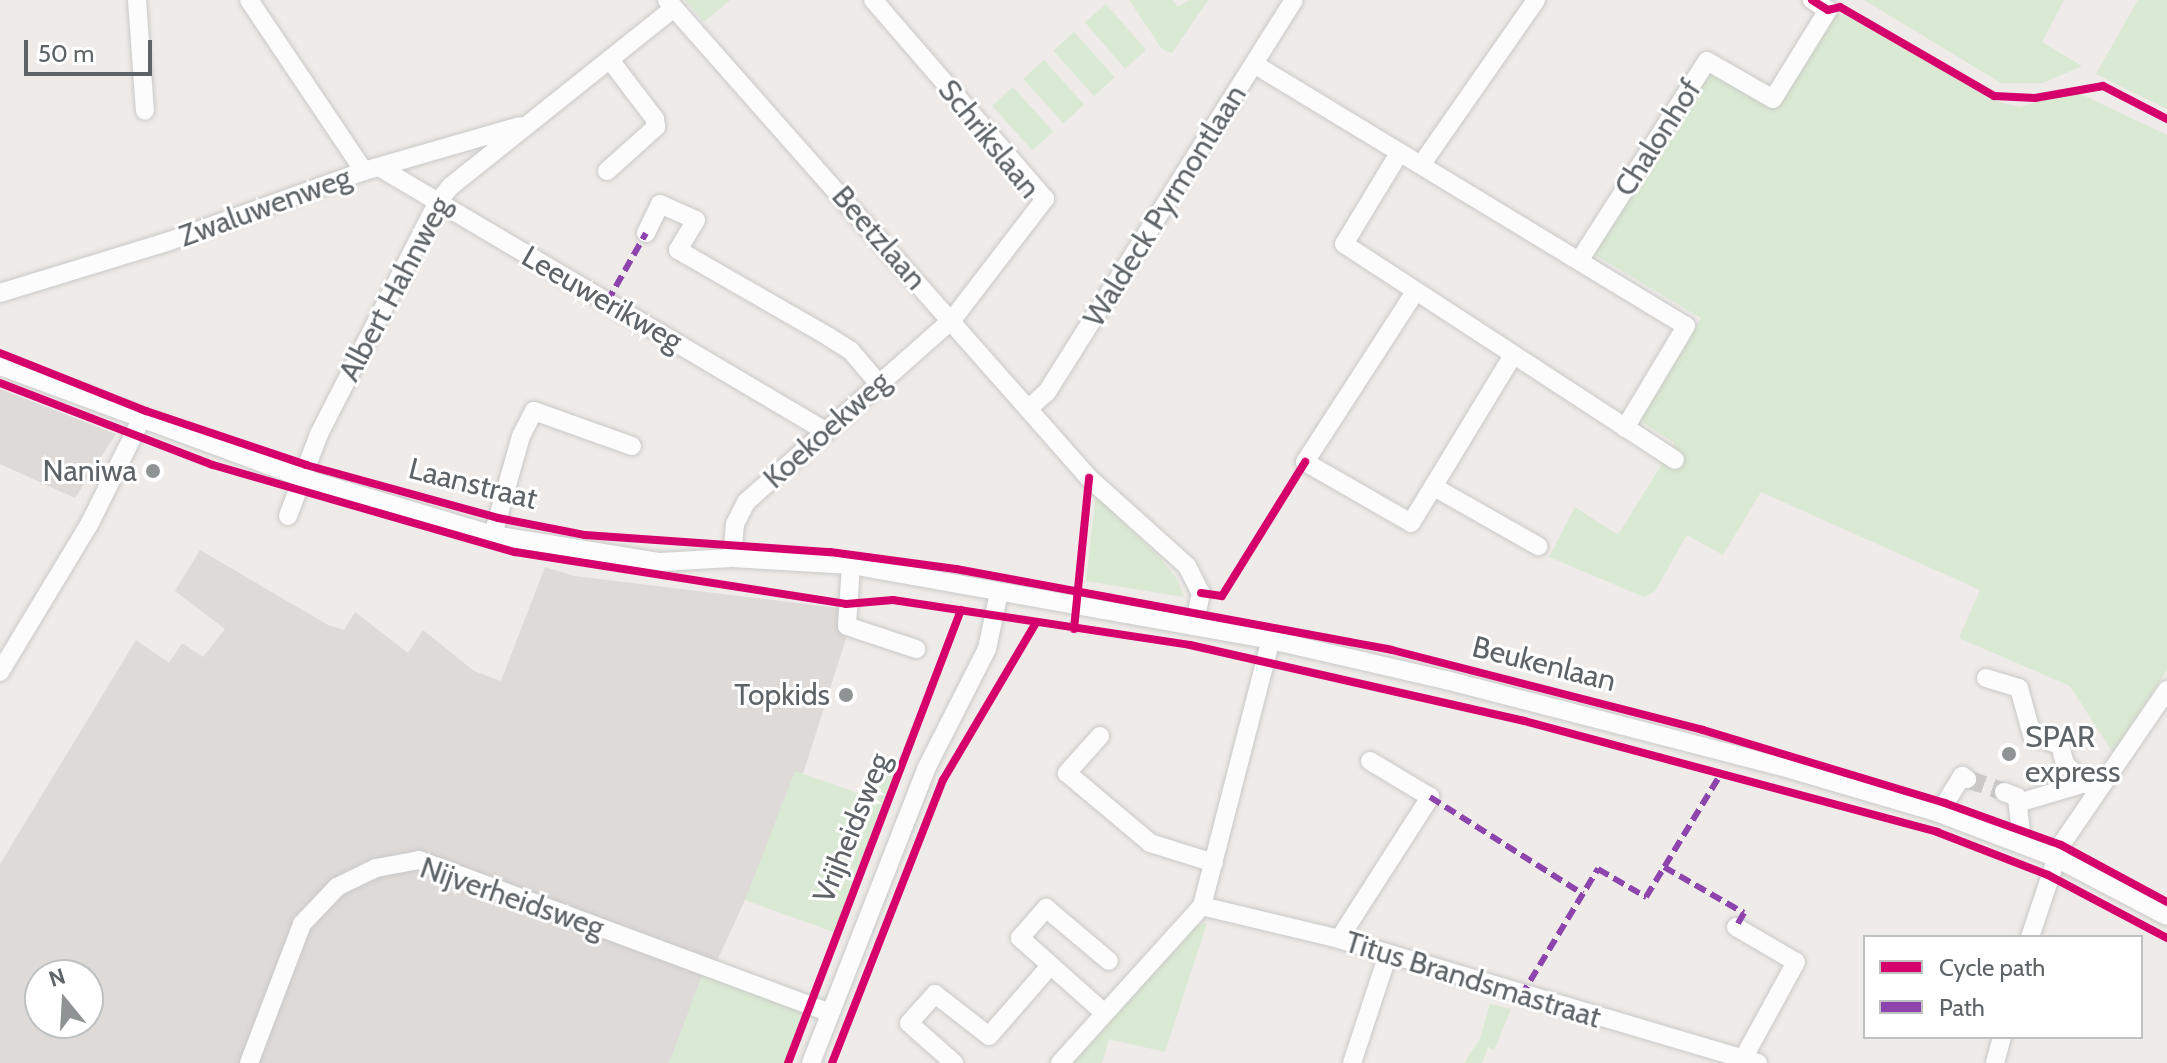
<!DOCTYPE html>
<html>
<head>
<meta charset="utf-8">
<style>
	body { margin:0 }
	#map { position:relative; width:2167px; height:1063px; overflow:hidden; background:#eeebe8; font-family:Cabin,sans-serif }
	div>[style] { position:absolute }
	.industrial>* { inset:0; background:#dddad8 }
	.green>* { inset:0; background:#dae9d3; transform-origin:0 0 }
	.minor-tunnel>* { height:18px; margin-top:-9px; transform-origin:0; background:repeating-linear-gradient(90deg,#cac9c8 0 18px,transparent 0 27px) }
	.roads { filter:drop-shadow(0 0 2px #c9c9c8) drop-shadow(0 0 2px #c9c9c8) }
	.minor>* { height:18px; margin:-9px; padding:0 9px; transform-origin:9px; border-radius:9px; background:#fcfcfc }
	.quiet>* { height:6px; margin-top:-3px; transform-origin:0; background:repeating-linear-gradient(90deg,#8e44ad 0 12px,transparent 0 18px) }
	.cycleway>* { height:8px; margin:-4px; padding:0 4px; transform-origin:4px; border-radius:4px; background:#d6006c }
	.dots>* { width:22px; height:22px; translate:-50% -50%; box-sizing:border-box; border:4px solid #fff; border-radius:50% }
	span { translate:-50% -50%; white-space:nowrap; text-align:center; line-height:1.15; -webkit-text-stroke:6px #fff; paint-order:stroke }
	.street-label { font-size:30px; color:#5d6366 }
	.poi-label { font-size:30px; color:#5d6366 }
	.right { translate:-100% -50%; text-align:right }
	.left { translate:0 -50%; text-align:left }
	.legend { position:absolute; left:1863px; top:935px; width:280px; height:104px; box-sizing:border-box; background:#fff; border:2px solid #bec1c2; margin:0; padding:10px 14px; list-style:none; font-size:24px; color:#5d6366 }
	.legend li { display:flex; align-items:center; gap:16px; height:40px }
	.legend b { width:40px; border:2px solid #bec1c2 }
	.north { position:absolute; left:24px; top:959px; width:80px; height:80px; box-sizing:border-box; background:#fff; border:2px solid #bec1c2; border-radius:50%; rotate:342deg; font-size:22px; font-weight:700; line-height:32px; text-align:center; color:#5d6366 }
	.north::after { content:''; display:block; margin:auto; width:28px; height:36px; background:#909394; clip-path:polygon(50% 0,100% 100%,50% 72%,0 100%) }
	.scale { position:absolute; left:24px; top:40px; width:128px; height:36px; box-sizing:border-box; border:4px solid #5d6366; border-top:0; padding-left:10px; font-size:24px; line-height:28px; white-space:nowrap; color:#5d6366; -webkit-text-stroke:6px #fff; paint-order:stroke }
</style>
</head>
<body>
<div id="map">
	<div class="industrial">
		<div style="clip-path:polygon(0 389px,116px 434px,75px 498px,0 464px)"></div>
		<div style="clip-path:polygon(evenodd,200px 550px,328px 625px,344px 630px,355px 612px,408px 653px,423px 630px,474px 671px,501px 681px,545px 567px,574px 576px,855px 610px,804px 771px,707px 983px,677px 1063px,0 1063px,0 864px,136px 640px,169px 663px,182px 643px,203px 657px,225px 629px,175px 591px,200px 550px,40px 975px,88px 975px,88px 1023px,40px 1023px,40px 975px)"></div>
	</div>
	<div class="green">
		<div style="clip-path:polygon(685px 0,730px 0,704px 22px)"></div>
		<div style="clip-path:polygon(1129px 0,1173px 0,1178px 7px,1189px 0,1208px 0,1172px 53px,1162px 49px)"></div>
		<div style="clip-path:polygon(1864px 0,2064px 0,2042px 42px,2082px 66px,2043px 83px,2001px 83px)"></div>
		<div style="clip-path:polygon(2138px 0,2167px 0,2167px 109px,2096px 74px)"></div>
		<div style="left:1106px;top:4px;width:61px;height:28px;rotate:49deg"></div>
		<div style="clip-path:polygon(1848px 14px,1993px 100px,2019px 107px,2074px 91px,2167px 135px,2167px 670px,2113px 753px,2070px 686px,1959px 638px,1980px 590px,1761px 492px,1723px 555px,1687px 535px,1655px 591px,1644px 597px,1549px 557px,1575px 507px,1618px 535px,1675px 443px,1640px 421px,1701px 318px,1592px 253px,1711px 71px,1773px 108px,1833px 15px)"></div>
		<div style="left:1074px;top:32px;width:61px;height:28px;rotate:48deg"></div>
		<div style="left:1044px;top:60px;width:60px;height:28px;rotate:48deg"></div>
		<div style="left:1013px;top:87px;width:60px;height:28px;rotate:48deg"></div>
		<div style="clip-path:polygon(1096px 495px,1161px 559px,1177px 579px,1184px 597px,1086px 581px)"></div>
		<div style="clip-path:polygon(880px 757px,906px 765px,839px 934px,745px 900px,795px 771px,864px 795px)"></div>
		<div style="clip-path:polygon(1207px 923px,1165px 1052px,1109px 1039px,1102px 1063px,1066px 1063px,1187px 928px)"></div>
		<div style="clip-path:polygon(704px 970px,811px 1008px,791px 1063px,669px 1063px)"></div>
		<div style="clip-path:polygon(1490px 1004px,1511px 1009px,1494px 1050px,1488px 1047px,1482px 1063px,1464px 1063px,1480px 1039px)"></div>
	</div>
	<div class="minor-tunnel">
		<div style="left:1967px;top:779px;width:39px;rotate:19deg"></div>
	</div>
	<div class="roads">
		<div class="minor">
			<div style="left:137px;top:0;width:111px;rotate:85.9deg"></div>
			<div style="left:249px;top:0;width:206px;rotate:56.1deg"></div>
			<div style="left:667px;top:0;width:638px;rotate:48.56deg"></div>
			<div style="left:1089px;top:478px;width:132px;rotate:41.9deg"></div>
			<div style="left:1187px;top:566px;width:30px;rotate:63deg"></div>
			<div style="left:1201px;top:593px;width:34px;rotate:102deg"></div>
			<div style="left:1254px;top:64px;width:505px;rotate:31.24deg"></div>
			<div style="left:1686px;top:326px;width:119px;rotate:120.9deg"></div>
			<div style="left:1398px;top:155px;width:104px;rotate:121.2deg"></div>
			<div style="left:1344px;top:244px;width:395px;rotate:33.1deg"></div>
			<div style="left:1421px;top:165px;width:201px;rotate:-55.1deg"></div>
			<div style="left:379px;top:167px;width:518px;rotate:30.62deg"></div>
			<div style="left:607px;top:171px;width:66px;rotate:-41.9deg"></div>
			<div style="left:656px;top:127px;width:8px;rotate:-97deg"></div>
			<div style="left:655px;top:119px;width:74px;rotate:-127.3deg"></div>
			<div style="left:646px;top:233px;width:32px;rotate:-64deg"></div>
			<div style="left:660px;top:204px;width:39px;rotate:24deg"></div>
			<div style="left:696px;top:220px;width:35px;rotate:121deg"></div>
			<div style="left:678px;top:250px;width:174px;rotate:29.9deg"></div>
			<div style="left:829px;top:337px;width:26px;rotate:32deg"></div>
			<div style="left:851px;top:351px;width:43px;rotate:49.7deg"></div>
			<div style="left:1579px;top:261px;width:237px;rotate:-57.4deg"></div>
			<div style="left:1707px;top:61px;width:76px;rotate:29.9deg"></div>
			<div style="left:1773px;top:99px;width:105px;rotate:-58.3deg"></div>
			<div style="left:1828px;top:10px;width:19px;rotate:-148deg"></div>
			<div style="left:1415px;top:292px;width:202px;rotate:122.9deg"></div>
			<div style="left:1305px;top:462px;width:122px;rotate:29.9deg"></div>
			<div style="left:1411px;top:523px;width:194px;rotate:-58.7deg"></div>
			<div style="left:0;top:293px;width:175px;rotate:-17deg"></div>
			<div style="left:167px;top:242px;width:209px;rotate:-19.8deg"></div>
			<div style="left:364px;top:171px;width:162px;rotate:-16.1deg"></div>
			<div style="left:0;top:366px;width:323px;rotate:20.3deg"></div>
			<div style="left:303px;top:478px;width:198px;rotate:16.7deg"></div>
			<div style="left:493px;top:535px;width:169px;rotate:9.2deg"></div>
			<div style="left:660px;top:562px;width:72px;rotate:-3.2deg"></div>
			<div style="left:732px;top:558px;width:119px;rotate:3.4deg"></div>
			<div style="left:851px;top:565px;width:427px;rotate:10.1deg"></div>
			<div style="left:1271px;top:640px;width:180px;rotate:12.9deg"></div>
			<div style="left:1446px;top:680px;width:358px;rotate:14.5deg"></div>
			<div style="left:1793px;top:770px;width:152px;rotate:16.4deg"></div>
			<div style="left:1939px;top:813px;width:123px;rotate:20.9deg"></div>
			<div style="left:2054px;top:857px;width:127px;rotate:27.6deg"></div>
			<div style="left:1029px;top:408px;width:24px;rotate:-42deg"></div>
			<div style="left:1047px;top:392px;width:463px;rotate:-57.8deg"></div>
			<div style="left:1434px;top:487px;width:120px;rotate:29.6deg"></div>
			<div style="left:288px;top:516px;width:88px;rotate:-69.3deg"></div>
			<div style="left:319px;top:434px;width:259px;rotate:-62.9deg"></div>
			<div style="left:437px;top:203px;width:22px;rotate:-51deg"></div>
			<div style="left:451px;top:186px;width:285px;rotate:-38.6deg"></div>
			<div style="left:493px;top:535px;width:103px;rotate:-74.2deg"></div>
			<div style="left:521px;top:436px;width:28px;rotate:-63deg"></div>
			<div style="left:534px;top:411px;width:104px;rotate:19.7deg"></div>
			<div style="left:732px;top:558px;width:34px;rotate:-85deg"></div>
			<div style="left:735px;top:524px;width:25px;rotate:-63deg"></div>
			<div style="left:746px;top:502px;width:275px;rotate:-41.5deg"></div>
			<div style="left:952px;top:320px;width:153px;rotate:-52.5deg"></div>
			<div style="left:1045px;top:199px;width:263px;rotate:-130.8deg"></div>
			<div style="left:851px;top:565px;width:61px;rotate:93.8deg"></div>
			<div style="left:847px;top:626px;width:73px;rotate:18.4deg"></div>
			<div style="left:0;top:672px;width:174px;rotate:-58.9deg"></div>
			<div style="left:90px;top:523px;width:115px;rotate:-63.7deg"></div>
			<div style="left:1986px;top:678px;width:34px;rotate:17deg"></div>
			<div style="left:2019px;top:688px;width:49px;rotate:74.5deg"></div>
			<div style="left:2032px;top:735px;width:30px;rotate:20deg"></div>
			<div style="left:2060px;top:745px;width:20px;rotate:75deg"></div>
			<div style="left:2065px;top:764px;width:28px;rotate:44deg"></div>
			<div style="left:1100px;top:736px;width:50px;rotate:131.7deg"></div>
			<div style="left:1067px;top:773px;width:109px;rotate:40.1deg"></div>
			<div style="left:1150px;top:843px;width:67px;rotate:17.4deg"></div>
			<div style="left:2004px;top:792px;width:14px;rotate:21deg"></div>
			<div style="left:2017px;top:797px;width:46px;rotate:83.8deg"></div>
			<div style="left:2018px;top:803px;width:70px;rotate:-16.6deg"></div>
			<div style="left:2085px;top:783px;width:8px;rotate:14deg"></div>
			<div style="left:1939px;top:813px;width:44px;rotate:-58.1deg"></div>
			<div style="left:1962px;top:776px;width:6px;rotate:31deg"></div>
			<div style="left:1202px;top:906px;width:141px;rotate:13.5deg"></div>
			<div style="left:1339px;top:939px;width:437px;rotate:16.5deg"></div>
			<div style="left:1736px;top:927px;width:69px;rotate:30.3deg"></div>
			<div style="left:1796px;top:962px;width:111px;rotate:118.7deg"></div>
			<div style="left:2030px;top:937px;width:97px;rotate:-71.4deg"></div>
			<div style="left:2061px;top:845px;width:188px;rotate:-55.6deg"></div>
			<div style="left:1339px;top:939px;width:169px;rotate:-57.3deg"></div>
			<div style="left:1430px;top:797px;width:70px;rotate:-149deg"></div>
			<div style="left:1102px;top:1011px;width:110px;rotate:-138.3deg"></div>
			<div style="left:1020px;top:938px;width:40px;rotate:-49deg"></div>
			<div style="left:1046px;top:908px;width:82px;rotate:40.1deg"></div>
			<div style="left:249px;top:1063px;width:149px;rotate:-69.1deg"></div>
			<div style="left:302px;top:924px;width:51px;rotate:-46.6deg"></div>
			<div style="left:337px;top:887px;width:43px;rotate:-26deg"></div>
			<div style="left:376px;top:868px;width:44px;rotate:-10.5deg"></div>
			<div style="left:419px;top:860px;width:439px;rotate:20.4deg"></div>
			<div style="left:811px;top:1063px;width:316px;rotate:-68.6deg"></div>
			<div style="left:926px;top:769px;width:135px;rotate:-63.1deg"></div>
			<div style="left:987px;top:649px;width:58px;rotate:-78.1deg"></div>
			<div style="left:954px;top:1063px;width:60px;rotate:-138.4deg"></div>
			<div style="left:909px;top:1023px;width:39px;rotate:-48deg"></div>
			<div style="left:935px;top:994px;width:68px;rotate:37.9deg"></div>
			<div style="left:989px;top:1036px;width:91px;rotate:-49deg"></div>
			<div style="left:1060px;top:1063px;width:212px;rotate:-47.9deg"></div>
			<div style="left:1202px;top:906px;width:275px;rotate:-75.5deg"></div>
			<div style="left:1352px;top:1063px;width:112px;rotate:-71.7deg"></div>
			<div style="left:1995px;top:1063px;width:27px;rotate:-75deg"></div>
		</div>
	</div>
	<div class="quiet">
		<div style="left:607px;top:302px;width:79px;rotate:-60.5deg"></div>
		<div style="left:1430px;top:797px;width:181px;rotate:32.4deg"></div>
		<div style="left:1664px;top:867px;width:92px;rotate:29.9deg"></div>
		<div style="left:1744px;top:913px;width:16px;rotate:120deg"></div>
		<div style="left:1521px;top:996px;width:149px;rotate:-58.8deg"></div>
		<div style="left:1598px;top:869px;width:56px;rotate:30.3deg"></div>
		<div style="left:1646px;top:897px;width:140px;rotate:-58.7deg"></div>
	</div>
	<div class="cycleway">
		<div style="left:1812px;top:0;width:19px;rotate:32deg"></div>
		<div style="left:1828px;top:10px;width:12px;rotate:-14deg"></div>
		<div style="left:1840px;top:7px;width:178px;rotate:30deg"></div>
		<div style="left:1994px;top:96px;width:41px;rotate:2.8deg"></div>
		<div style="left:2035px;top:98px;width:69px;rotate:-10deg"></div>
		<div style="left:2103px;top:86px;width:72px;rotate:27.3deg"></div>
		<div style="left:0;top:353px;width:157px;rotate:21.7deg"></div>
		<div style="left:146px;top:411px;width:169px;rotate:18.6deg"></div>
		<div style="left:306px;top:465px;width:199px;rotate:15.4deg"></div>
		<div style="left:498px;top:518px;width:89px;rotate:11.1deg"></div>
		<div style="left:585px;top:535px;width:246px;rotate:4deg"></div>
		<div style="left:830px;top:552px;width:127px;rotate:7.7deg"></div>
		<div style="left:956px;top:569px;width:443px;rotate:10.5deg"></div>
		<div style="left:1392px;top:650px;width:321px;rotate:14.4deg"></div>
		<div style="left:1703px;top:730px;width:253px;rotate:16.8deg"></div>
		<div style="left:1945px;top:803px;width:123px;rotate:19.9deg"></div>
		<div style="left:2061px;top:845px;width:120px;rotate:28.3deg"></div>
		<div style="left:0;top:383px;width:228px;rotate:21.1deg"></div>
		<div style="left:213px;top:465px;width:314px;rotate:16.1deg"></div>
		<div style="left:515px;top:552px;width:335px;rotate:8.9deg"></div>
		<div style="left:846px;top:604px;width:47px;rotate:-4.9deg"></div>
		<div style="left:893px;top:600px;width:300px;rotate:8.6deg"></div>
		<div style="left:1190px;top:645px;width:343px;rotate:12.8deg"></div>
		<div style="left:1524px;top:721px;width:428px;rotate:15deg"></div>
		<div style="left:1937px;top:832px;width:119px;rotate:21.2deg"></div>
		<div style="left:2048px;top:875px;width:135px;rotate:27.9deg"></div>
		<div style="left:1201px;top:593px;width:21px;rotate:8deg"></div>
		<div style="left:1222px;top:596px;width:158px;rotate:-58.2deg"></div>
		<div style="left:1074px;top:629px;width:152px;rotate:-84.3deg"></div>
		<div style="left:788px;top:1063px;width:485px;rotate:-69.1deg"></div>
		<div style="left:832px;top:1063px;width:304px;rotate:-68.6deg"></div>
		<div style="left:943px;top:780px;width:182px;rotate:-59.4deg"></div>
	</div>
	<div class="dots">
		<div style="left:153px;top:471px;background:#909394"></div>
		<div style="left:846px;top:695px;background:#909394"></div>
		<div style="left:2009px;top:754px;background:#909394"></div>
	</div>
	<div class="street-label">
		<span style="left:1658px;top:138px;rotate:-57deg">Chalonhof</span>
		<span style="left:989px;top:139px;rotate:51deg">Schrikslaan</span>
		<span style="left:1165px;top:206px;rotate:-58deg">Waldeck Pyrmontlaan</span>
		<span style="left:265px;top:207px;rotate:-20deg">Zwaluwenweg</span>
		<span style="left:879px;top:238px;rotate:49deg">Beetzlaan</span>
		<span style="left:395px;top:289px;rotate:-62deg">Albert Hahnweg</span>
		<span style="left:602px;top:299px;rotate:30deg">Leeuwerikweg</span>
		<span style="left:827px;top:430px;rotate:-42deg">Koekoekweg</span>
		<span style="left:473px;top:484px;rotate:14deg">Laanstraat</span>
		<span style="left:1544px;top:664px;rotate:14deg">Beukenlaan</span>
		<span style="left:852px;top:828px;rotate:-68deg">Vrijheidsweg</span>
		<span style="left:512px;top:898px;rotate:19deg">Nijverheidsweg</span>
		<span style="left:1473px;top:980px;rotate:17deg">Titus Brandsmastraat</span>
	</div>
	<div class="poi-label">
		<span class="right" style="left:137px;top:471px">Naniwa</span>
		<span class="right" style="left:830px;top:695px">Topkids</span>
		<span class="left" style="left:2025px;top:754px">SPAR<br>express</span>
	</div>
	<ul class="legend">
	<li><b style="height:10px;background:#d6006c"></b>Cycle path</li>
	<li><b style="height:10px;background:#8e44ad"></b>Path</li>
	</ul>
	<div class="north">N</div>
	<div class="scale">50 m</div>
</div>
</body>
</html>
